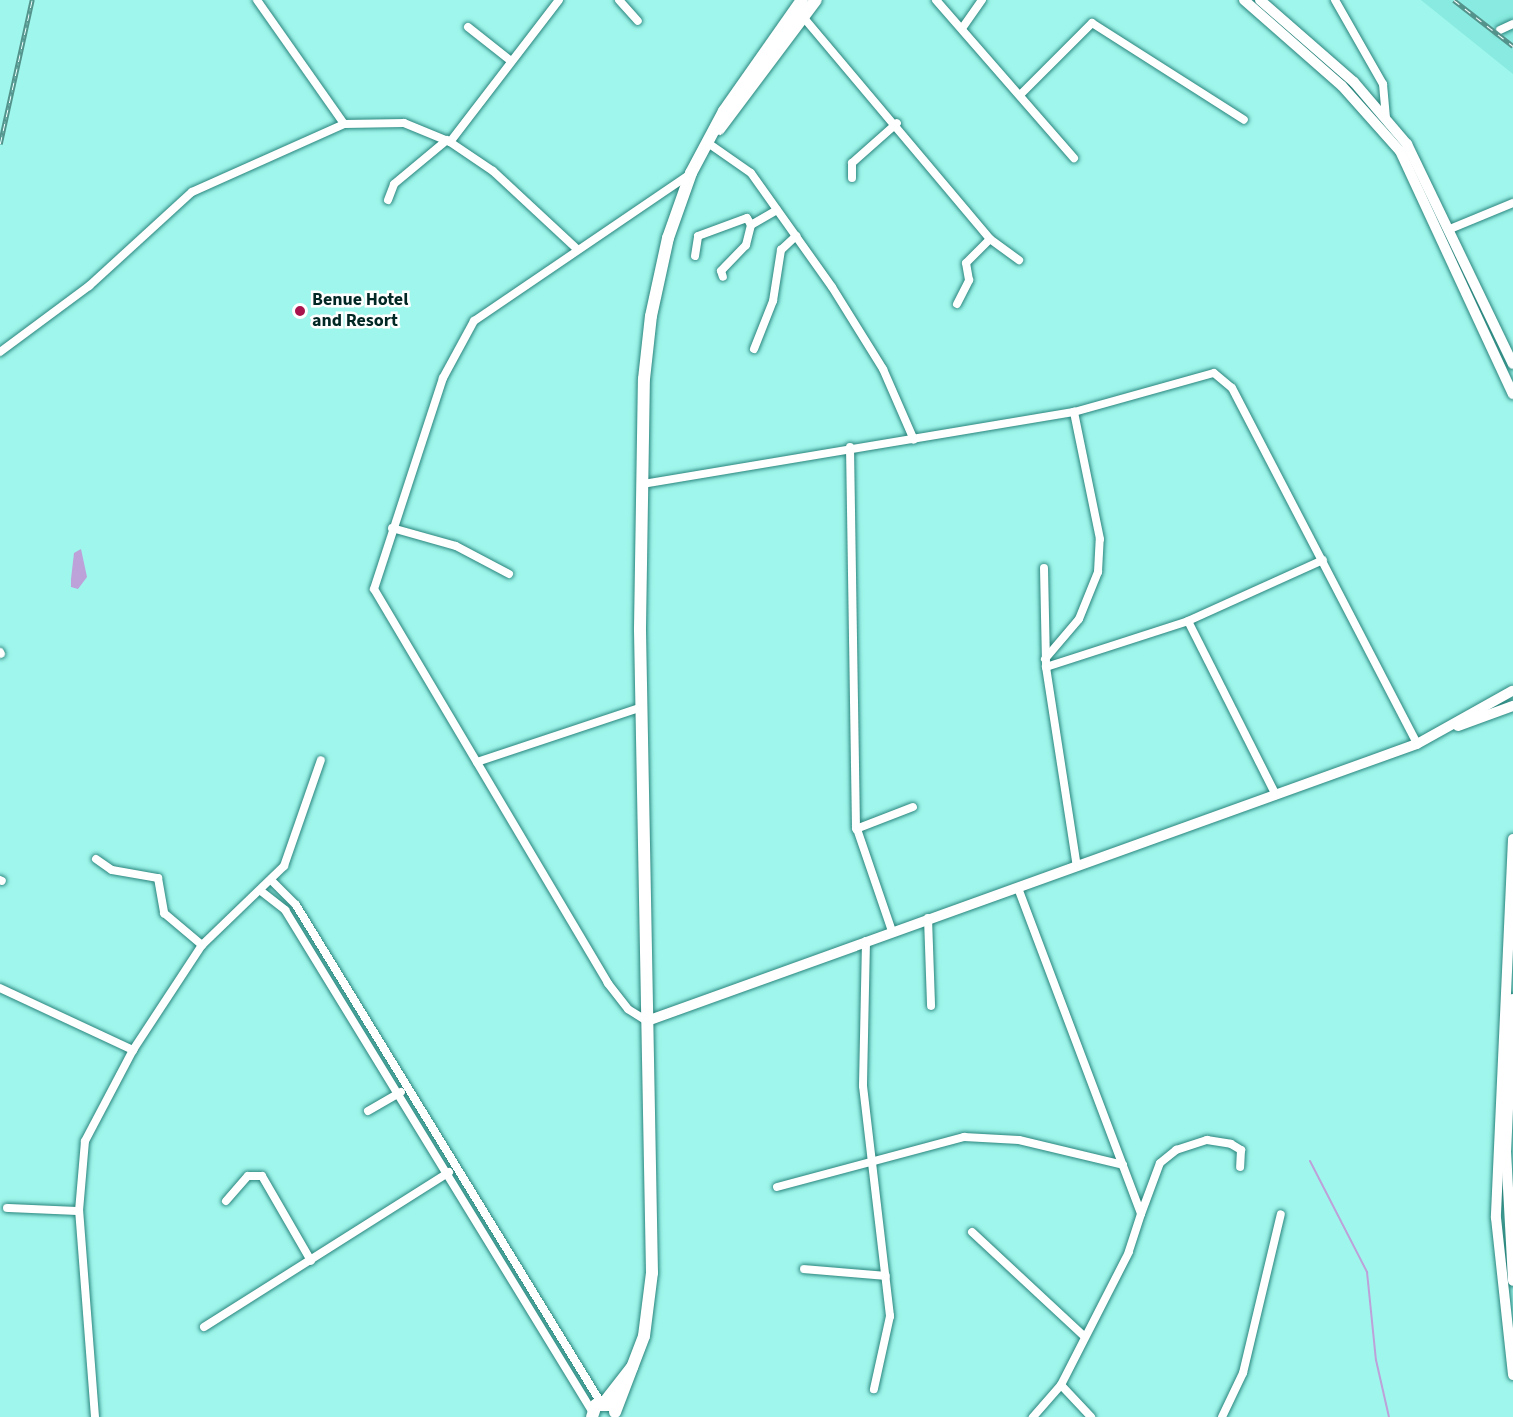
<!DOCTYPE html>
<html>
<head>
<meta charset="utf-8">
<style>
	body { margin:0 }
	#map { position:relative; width:1513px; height:1417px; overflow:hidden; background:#9ff6ec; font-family:"Source Sans 3",sans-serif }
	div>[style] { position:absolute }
	.built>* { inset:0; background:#88eae0 }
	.water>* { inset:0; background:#bda1d9 }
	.stream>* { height:2px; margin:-1px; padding:0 1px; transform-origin:1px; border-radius:1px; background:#bda1d9 }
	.roads { filter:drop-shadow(0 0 2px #2a857d) drop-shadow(0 0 2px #2a857d) }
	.street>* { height:8px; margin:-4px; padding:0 4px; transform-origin:4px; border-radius:4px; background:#fff }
	.secondary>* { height:10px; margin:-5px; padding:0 5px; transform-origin:5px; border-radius:5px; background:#fff }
	.primary>* { height:12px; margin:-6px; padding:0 6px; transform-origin:6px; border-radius:6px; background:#fff }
	.rail>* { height:4.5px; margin-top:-2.25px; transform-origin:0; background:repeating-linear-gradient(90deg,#fff 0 7px,#53938c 0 14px); box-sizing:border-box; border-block:2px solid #53938c }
	.dots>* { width:16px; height:16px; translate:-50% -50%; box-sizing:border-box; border:3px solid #fff; border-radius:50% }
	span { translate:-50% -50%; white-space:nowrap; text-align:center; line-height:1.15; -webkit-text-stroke:5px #fff; paint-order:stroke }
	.poi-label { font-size:18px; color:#012825; font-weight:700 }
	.left { translate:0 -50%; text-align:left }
</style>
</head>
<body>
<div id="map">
	<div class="built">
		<div style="clip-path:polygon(1421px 0,1513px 0,1513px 74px)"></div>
	</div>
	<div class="water">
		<div style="clip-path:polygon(81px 549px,87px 577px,78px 589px,71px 587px,71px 579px,74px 553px)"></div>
	</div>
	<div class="stream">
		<div style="left:1310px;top:1161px;width:125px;rotate:62.8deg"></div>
		<div style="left:1367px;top:1272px;width:88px;rotate:84.2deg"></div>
		<div style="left:1376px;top:1360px;width:58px;rotate:77.2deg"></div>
	</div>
	<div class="roads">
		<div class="street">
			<div style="left:257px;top:0;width:151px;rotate:54.9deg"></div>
			<div style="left:619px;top:0;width:28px;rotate:48deg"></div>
			<div style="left:936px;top:0;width:210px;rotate:48.9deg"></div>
			<div style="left:1335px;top:0;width:97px;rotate:60.3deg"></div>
			<div style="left:1383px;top:84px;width:33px;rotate:85deg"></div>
			<div style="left:804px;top:18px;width:289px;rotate:49.9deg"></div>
			<div style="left:990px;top:239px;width:36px;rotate:36deg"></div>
			<div style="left:468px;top:27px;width:55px;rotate:38.3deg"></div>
			<div style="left:963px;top:27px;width:33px;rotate:-55deg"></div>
			<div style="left:1500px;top:30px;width:14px;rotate:-25deg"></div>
			<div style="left:1020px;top:95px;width:102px;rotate:-45deg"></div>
			<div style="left:1092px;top:23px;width:180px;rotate:32.5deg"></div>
			<div style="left:450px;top:142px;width:179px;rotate:-52.5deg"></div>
			<div style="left:708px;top:143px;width:52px;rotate:34.9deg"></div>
			<div style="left:751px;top:173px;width:140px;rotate:54.6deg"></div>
			<div style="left:832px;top:287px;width:97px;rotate:58.1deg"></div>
			<div style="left:883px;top:369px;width:77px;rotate:66.4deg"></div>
			<div style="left:852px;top:178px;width:15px;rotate:-90deg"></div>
			<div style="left:852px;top:163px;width:60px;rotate:-41.6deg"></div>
			<div style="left:388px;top:200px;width:17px;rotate:-69deg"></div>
			<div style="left:394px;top:184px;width:69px;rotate:-39.7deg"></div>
			<div style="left:751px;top:225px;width:30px;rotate:-30deg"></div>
			<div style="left:1450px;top:229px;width:68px;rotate:-22.4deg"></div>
			<div style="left:695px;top:256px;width:20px;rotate:-81deg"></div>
			<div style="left:698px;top:236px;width:52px;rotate:-20.2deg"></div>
			<div style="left:747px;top:218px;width:8px;rotate:60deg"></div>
			<div style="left:751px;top:225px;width:21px;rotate:104deg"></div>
			<div style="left:746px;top:245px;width:36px;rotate:134deg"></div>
			<div style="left:721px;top:271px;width:6px;rotate:72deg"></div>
			<div style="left:957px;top:304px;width:27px;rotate:-63deg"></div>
			<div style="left:969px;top:280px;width:17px;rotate:-100deg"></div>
			<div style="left:966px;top:263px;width:34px;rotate:-45deg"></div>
			<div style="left:754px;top:349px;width:52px;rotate:-68.4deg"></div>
			<div style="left:773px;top:301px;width:52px;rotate:-81.1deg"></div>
			<div style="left:781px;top:250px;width:21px;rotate:-43deg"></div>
			<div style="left:0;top:352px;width:111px;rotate:-36.6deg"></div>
			<div style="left:89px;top:286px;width:139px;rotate:-42.4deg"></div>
			<div style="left:192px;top:192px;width:167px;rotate:-24.1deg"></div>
			<div style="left:344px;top:124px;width:60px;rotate:-1deg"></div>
			<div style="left:404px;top:123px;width:50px;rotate:22.4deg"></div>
			<div style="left:450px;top:142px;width:52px;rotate:34deg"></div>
			<div style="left:493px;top:171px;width:115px;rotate:42.9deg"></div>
			<div style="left:850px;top:447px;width:379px;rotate:89.1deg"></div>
			<div style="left:856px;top:826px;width:111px;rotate:71.1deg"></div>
			<div style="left:643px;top:484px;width:437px;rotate:-9.5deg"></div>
			<div style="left:1074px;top:412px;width:145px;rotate:-15.6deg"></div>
			<div style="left:1214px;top:373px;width:23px;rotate:40deg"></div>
			<div style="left:1232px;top:388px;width:401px;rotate:62.5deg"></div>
			<div style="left:392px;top:528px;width:66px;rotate:15.7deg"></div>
			<div style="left:456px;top:546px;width:60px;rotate:27.8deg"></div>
			<div style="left:1044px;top:568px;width:99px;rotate:88.8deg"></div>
			<div style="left:1046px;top:667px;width:202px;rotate:81.2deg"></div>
			<div style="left:1188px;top:621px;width:195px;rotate:63.2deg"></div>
			<div style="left:0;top:652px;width:2px;rotate:63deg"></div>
			<div style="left:1045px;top:659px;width:52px;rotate:-49.6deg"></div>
			<div style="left:1079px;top:619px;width:51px;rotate:-68deg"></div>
			<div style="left:1098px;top:572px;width:33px;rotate:-87deg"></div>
			<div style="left:1100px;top:539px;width:130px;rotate:-101.6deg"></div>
			<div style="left:1046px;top:667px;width:149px;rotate:-17.9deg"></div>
			<div style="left:1188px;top:621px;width:148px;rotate:-24.3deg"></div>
			<div style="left:477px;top:762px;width:174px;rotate:-18.4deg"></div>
			<div style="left:856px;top:829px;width:61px;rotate:-21.1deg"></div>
			<div style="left:96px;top:859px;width:19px;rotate:35deg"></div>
			<div style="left:112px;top:870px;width:47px;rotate:9.9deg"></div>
			<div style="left:158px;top:878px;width:36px;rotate:80deg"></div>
			<div style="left:164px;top:913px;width:50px;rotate:40.1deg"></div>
			<div style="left:0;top:880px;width:2px;rotate:27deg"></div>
			<div style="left:272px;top:881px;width:34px;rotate:45deg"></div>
			<div style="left:296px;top:905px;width:584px;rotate:58.51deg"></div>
			<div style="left:1018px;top:888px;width:348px;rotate:69.3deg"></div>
			<div style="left:1141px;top:1214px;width:40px;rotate:108deg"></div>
			<div style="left:1129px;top:1252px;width:149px;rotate:117.1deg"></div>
			<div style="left:1061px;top:1385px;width:43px;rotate:131.2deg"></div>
			<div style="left:261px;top:891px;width:31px;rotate:38deg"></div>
			<div style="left:285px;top:910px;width:588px;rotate:58.5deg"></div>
			<div style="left:928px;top:918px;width:88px;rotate:88deg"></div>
			<div style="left:866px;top:941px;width:145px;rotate:91.2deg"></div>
			<div style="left:863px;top:1086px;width:232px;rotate:83.3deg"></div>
			<div style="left:890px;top:1316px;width:75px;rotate:102.4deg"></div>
			<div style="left:0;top:988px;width:147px;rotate:25deg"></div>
			<div style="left:647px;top:1021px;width:22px;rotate:-148deg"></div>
			<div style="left:628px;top:1009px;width:33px;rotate:-128deg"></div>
			<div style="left:608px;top:983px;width:458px;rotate:-120.7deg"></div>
			<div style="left:374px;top:589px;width:222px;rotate:-71.9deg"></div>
			<div style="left:443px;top:378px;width:65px;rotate:-61.5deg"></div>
			<div style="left:474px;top:321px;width:261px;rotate:-34.2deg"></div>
			<div style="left:368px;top:1111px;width:38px;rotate:-30deg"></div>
			<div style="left:777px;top:1187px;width:194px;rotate:-15deg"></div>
			<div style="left:964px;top:1137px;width:55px;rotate:3.1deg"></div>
			<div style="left:1019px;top:1140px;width:107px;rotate:13.5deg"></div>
			<div style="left:226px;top:1201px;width:33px;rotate:-49deg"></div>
			<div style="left:248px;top:1176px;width:14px"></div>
			<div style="left:262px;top:1176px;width:98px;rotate:60deg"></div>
			<div style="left:7px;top:1208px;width:72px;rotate:2.4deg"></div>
			<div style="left:1141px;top:1214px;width:54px;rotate:-69.6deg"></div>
			<div style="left:1160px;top:1163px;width:21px;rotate:-39deg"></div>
			<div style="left:1176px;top:1150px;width:33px;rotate:-18deg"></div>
			<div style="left:1207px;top:1140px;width:24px;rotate:9deg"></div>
			<div style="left:1231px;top:1144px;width:12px;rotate:31deg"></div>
			<div style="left:1241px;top:1150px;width:17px;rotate:93deg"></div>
			<div style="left:972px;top:1232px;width:154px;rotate:42.9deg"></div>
			<div style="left:804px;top:1269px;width:82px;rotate:4.9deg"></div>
			<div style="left:204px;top:1327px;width:290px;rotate:-32.3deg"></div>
			<div style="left:1061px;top:1385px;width:44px;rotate:46.8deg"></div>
			<div style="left:95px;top:1417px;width:207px;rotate:-94.4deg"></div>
			<div style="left:79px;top:1211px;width:70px;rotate:-85.1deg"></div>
			<div style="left:85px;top:1141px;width:103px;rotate:-62.2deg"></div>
			<div style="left:133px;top:1050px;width:126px;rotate:-56.7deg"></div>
			<div style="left:202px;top:945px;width:114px;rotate:-43.9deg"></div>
			<div style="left:284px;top:866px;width:112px;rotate:-70.8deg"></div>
			<div style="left:1222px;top:1417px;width:49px;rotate:-64.5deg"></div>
			<div style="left:1243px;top:1373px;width:163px;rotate:-76.6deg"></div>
		</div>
		<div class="secondary">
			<div style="left:1244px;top:0;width:130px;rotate:41.3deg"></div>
			<div style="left:1342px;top:86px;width:87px;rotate:48.3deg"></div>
			<div style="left:1400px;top:151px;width:268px;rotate:65.1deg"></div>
			<div style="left:1260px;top:0;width:125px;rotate:41.1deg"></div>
			<div style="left:1354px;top:82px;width:82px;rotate:49.5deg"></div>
			<div style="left:1407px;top:144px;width:244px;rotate:64.3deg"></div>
			<div style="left:1458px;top:726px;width:59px;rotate:-20deg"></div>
			<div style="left:1513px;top:839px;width:379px;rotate:92.6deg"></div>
			<div style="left:1496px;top:1218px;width:158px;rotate:83.8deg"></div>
			<div style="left:1513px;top:999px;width:152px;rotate:92.6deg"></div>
			<div style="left:1506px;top:1151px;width:130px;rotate:86.9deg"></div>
			<div style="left:647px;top:1021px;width:818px;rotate:-19.79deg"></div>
			<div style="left:1417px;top:744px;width:109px;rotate:-29.2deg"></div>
		</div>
		<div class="primary">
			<div style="left:719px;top:129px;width:161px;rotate:-53.1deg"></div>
			<div style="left:604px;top:1403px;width:46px;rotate:-52.1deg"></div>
			<div style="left:615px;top:1412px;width:81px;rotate:-69.1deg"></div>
			<div style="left:644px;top:1336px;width:64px;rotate:-82.8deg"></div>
			<div style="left:652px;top:1273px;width:645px;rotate:-91.07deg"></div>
			<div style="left:640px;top:628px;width:249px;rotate:-89.1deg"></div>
			<div style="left:644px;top:379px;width:63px;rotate:-83.7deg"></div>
			<div style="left:651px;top:316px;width:80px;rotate:-77.7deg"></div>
			<div style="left:668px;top:238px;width:69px;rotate:-70.5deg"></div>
			<div style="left:691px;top:173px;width:70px;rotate:-62deg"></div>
			<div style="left:724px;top:111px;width:136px;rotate:-54.9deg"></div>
			<div style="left:592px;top:1417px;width:13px;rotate:-72deg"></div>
			<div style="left:596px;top:1405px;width:14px"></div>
		</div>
	</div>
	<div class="rail">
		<div style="left:1454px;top:0;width:75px;rotate:37.9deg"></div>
		<div style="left:0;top:144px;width:148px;rotate:-77.5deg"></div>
	</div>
	<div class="dots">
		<div style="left:300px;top:311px;background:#a8144c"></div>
	</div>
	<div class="poi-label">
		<span class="left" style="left:312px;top:311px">Benue Hotel<br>and Resort</span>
	</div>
</div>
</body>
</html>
